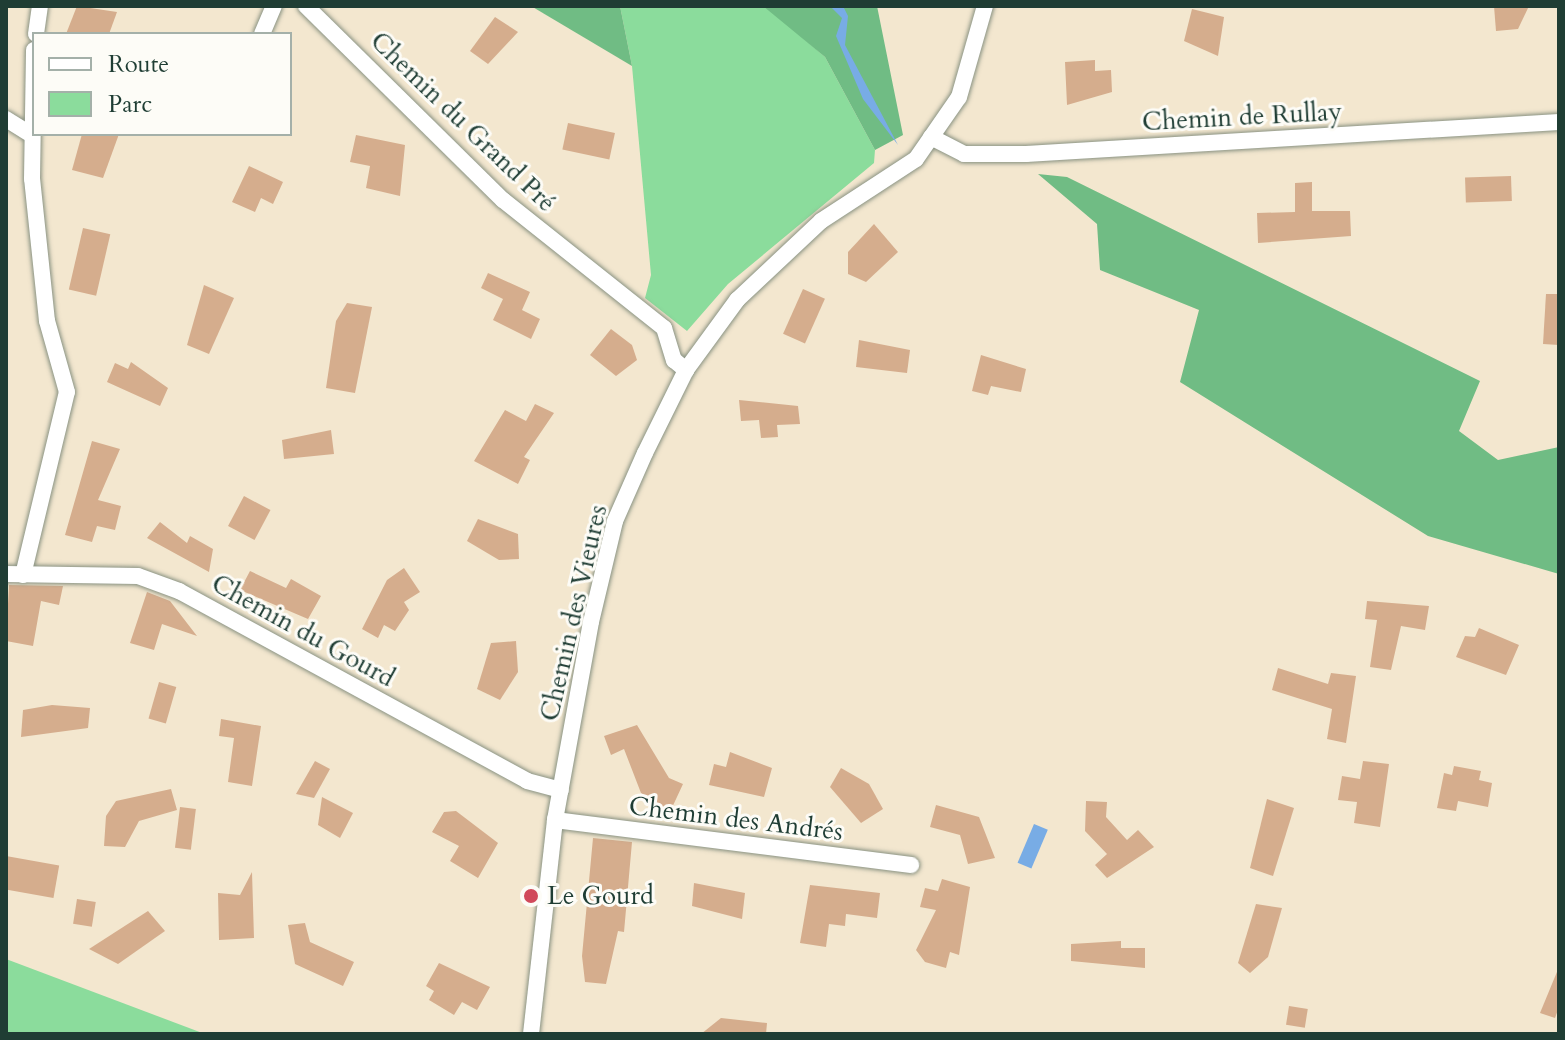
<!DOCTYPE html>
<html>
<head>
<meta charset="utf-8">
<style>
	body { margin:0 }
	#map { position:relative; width:1565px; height:1040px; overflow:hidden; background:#f3e7cf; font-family:Cardo,serif }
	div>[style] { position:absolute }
	.green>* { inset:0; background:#8bdc9c }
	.forest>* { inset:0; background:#70bc84 }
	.water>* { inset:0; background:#78ace5; transform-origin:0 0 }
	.building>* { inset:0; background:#d5ad8d; transform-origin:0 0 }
	.roads { filter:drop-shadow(0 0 2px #899282) drop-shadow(0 0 2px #899282) }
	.street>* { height:16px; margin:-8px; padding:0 8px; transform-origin:8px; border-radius:8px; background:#fff }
	.dots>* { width:22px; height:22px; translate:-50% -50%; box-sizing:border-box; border:4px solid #fdfcf7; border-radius:50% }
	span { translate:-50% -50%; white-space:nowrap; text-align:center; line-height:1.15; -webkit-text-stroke:6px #fdfcf7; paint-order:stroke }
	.street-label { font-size:26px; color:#1f3d34 }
	.poi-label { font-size:26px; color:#1f3d34 }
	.left { translate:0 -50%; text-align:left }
	.frame { position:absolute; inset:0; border:8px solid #1f3d34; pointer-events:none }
	.legend { position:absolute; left:32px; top:32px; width:260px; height:104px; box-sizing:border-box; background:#fdfcf7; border:2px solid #a4b0a9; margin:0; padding:10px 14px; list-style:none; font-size:24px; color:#1f3d34 }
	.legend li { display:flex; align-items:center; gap:16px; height:40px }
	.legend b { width:40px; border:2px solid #a4b0a9 }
</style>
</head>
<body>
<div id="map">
	<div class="green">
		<div style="clip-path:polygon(620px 6px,766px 6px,825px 57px,875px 150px,874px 163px,728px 284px,687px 331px,645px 298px,651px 275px,632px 66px)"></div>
		<div style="clip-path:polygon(6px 959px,205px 1034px,6px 1034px)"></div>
	</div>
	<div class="forest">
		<div style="clip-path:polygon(531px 6px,620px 6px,632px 66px)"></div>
		<div style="clip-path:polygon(763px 6px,877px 6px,903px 135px,875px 150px,825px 57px)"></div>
		<div style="clip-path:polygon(1038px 174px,1067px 177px,1480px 381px,1459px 431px,1498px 460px,1559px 447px,1559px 574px,1428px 536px,1180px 382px,1199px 310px,1100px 270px,1097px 224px)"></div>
	</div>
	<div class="water">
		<div style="clip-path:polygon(830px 6px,843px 6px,848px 16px,845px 45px,898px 145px,863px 99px,836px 36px,842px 18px)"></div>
		<div style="left:1034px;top:824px;width:15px;height:42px;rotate:23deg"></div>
	</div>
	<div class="building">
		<div style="clip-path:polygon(77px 6px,117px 12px,109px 34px,66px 34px)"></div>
		<div style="clip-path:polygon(1494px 6px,1529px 6px,1518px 29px,1496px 31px)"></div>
		<div style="clip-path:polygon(1192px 9px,1224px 17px,1218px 56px,1184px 41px)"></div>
		<div style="clip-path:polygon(495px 17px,518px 32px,488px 64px,470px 51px)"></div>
		<div style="clip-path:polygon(1095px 60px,1095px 71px,1111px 70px,1112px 92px,1067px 105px,1065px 62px)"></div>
		<div style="left:568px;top:123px;width:48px;height:27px;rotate:12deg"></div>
		<div style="clip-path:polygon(82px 134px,119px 134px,103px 178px,72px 170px)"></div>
		<div style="clip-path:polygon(356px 135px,405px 145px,400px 196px,366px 188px,370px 166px,350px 162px)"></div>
		<div style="clip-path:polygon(249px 166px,283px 182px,273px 204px,261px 198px,255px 212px,232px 202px)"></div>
		<div style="left:1511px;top:176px;width:25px;height:46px;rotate:88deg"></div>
		<div style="clip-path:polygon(1312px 182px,1312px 211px,1350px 211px,1351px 236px,1258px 243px,1257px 213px,1295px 212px,1295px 183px)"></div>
		<div style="clip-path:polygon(874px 224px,898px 252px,866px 282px,848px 274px,848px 252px)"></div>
		<div style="left:83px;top:228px;width:28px;height:63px;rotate:13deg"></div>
		<div style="clip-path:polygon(488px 273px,530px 292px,522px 310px,540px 319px,531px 339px,493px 320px,503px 299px,481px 288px)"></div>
		<div style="clip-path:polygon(204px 285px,234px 298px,209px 354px,187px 345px)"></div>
		<div style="left:803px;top:289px;width:24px;height:49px;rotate:24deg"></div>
		<div style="clip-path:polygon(1546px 294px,1559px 294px,1559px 345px,1543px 344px)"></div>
		<div style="clip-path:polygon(347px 303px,372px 307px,355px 393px,326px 388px,336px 321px)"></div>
		<div style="clip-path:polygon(611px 329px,632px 345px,637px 360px,616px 376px,590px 355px)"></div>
		<div style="clip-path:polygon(859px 340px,910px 350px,907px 373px,856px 367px)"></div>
		<div style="clip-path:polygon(981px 355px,1026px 369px,1021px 392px,991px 386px,988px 395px,972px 391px)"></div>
		<div style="clip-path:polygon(131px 362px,168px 388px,160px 406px,107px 382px,115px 363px,128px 369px)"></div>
		<div style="clip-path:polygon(739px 400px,798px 406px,800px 424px,777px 425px,778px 437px,761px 438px,759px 420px,741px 421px)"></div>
		<div style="clip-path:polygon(535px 404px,554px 413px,524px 457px,530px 460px,518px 484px,474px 461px,505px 410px,526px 421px)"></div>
		<div style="clip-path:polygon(331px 430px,334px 454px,284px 459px,282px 440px)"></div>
		<div style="clip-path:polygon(92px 441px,120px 449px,98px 500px,121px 506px,115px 530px,97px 526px,92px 542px,65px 535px)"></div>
		<div style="left:244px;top:496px;width:30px;height:34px;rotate:28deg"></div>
		<div style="clip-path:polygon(478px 519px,518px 534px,519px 559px,499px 560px,467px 541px)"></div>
		<div style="clip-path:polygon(160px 522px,187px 543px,190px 536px,213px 549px,209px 572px,147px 538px)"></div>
		<div style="clip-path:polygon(404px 568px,420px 592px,404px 602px,409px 610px,395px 631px,384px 625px,378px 638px,362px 629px,387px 580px)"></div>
		<div style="clip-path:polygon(250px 571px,286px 588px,291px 579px,321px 596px,308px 619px,240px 590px)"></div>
		<div style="clip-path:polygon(9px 585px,63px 586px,59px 605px,41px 601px,33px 646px,6px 641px)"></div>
		<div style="clip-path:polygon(147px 592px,170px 601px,197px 636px,162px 624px,154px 650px,130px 643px)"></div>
		<div style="clip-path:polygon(1367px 601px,1429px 606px,1425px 630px,1401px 626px,1391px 670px,1370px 667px,1377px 620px,1365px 619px)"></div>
		<div style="clip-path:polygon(1479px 628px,1519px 645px,1506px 675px,1456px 657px,1465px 636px,1475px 637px)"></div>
		<div style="clip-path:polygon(516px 641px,518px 672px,500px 700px,477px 689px,491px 643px)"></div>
		<div style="clip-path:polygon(1278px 668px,1328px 684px,1331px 673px,1356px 676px,1346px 743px,1327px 739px,1332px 709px,1272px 690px)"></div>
		<div style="left:159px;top:682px;width:18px;height:38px;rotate:16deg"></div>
		<div style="clip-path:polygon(52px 705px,90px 708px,88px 728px,21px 737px,23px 710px)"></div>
		<div style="clip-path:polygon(221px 719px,261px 726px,252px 786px,228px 782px,234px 738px,219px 736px)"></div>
		<div style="clip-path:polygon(637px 725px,669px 778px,683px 784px,670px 812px,641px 793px,624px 749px,611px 755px,604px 736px)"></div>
		<div style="clip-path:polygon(730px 752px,772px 768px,764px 797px,709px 785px,714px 764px,726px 767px)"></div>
		<div style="clip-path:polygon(315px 761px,330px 769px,314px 798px,296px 794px)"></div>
		<div style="clip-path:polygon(1363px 761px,1389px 764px,1380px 827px,1354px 823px,1357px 802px,1338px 800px,1342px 776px,1360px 779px)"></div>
		<div style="clip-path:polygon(1454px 766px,1481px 771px,1479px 780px,1492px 783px,1488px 807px,1458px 801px,1456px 811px,1437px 808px,1444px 773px,1452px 775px)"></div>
		<div style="clip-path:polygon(841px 768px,869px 784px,883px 809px,861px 823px,830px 787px)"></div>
		<div style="clip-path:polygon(171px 789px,177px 810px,139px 821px,125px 847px,104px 846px,106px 816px,116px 801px)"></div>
		<div style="clip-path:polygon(322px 797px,353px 813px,340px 838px,318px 825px)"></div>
		<div style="clip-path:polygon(1267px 799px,1294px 808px,1273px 876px,1250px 868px)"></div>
		<div style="clip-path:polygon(1086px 801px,1107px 802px,1106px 817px,1127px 840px,1138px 830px,1154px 847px,1107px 878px,1095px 865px,1107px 854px,1085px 831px)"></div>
		<div style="clip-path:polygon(936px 805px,979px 817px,995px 858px,968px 864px,960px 835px,930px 827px)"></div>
		<div style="left:180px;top:807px;width:16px;height:41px;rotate:7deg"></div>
		<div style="clip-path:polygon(456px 811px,498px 843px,478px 878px,450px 861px,459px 846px,432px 832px,444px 812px)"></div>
		<div style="clip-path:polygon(593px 838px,632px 842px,624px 932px,618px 931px,606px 984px,585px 982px,582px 956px)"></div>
		<div style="left:6px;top:856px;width:54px;height:33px;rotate:10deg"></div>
		<div style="clip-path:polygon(252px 872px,254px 938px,219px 940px,218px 893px,240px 895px)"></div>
		<div style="clip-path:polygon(942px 879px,970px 887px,959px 955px,950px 952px,946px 968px,925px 962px,916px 950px,936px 910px,920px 907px,925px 888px,938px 891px)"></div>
		<div style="clip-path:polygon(694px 883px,745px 893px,742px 919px,692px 906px)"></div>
		<div style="clip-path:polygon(810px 885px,880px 893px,877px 918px,846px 914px,845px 926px,829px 924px,826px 947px,800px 943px)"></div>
		<div style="left:77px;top:899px;width:19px;height:25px;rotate:9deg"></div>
		<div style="clip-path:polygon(1256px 904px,1282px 908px,1268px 957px,1250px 973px,1238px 963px)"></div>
		<div style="clip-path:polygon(148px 911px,165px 931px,118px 964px,89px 949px)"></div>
		<div style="clip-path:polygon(305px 923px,310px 942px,354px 962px,343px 986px,295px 964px,288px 925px)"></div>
		<div style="clip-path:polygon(1121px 941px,1121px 948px,1145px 948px,1145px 968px,1071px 961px,1071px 944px)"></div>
		<div style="clip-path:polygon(439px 963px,490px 987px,477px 1010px,462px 1002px,454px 1015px,429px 1000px,434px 991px,426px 986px)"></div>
		<div style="clip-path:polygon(1559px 967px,1559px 1007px,1555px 1018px,1540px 1013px)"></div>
		<div style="left:1289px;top:1006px;width:19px;height:19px;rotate:9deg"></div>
		<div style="clip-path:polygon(721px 1018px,767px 1023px,766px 1034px,701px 1034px)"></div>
	</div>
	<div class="roads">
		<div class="street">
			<div style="left:306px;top:6px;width:276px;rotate:44.6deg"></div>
			<div style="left:503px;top:200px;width:206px;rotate:38.5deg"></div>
			<div style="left:664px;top:328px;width:34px;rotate:73deg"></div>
			<div style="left:674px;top:360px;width:16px;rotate:40deg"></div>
			<div style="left:36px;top:34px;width:28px;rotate:-82deg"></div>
			<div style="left:262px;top:34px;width:30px;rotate:-67deg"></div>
			<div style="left:6px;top:119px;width:26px;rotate:32deg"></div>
			<div style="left:931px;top:137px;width:37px;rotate:27deg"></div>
			<div style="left:964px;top:154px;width:62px"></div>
			<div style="left:1026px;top:154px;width:534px;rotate:-3.44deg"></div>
			<div style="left:6px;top:574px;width:132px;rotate:0.9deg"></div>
			<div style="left:138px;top:576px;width:44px;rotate:20.1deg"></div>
			<div style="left:179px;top:591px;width:396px;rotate:28.6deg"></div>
			<div style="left:527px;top:781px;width:35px;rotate:15deg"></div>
			<div style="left:23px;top:575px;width:188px;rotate:-76.5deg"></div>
			<div style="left:67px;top:392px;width:74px;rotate:-105.7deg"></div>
			<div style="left:47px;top:321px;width:143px;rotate:-96deg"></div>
			<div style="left:32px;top:179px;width:129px;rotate:-89.1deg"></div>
			<div style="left:555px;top:820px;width:359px;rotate:7.2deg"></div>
			<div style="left:531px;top:1034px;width:215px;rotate:-83.6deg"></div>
			<div style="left:555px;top:820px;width:201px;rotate:-79.7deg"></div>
			<div style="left:591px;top:622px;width:104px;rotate:-76.6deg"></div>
			<div style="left:615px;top:521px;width:74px;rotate:-66.2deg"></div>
			<div style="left:645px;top:453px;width:93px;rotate:-63.7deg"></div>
			<div style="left:686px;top:370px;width:87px;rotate:-53.9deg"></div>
			<div style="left:737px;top:300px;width:115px;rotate:-43.2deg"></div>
			<div style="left:821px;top:221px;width:113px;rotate:-33.1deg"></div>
			<div style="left:916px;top:159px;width:75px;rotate:-55.3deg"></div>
			<div style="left:959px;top:97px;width:95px;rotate:-74.1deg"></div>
		</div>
	</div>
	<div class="dots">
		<div style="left:531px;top:896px;background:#d1495b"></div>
	</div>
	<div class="street-label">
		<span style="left:1242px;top:117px;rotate:-3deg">Chemin de Rullay</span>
		<span style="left:463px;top:122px;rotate:44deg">Chemin du Grand Pré</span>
		<span style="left:574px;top:613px;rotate:-77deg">Chemin des Vieures</span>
		<span style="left:303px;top:631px;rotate:29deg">Chemin du Gourd</span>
		<span style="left:736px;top:819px;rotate:7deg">Chemin des Andrés</span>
	</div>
	<div class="poi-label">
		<span class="left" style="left:547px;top:896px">Le Gourd</span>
	</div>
	<div class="frame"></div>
	<ul class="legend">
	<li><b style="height:10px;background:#fff"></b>Route</li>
	<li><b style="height:22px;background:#8bdc9c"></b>Parc</li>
	</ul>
</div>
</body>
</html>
